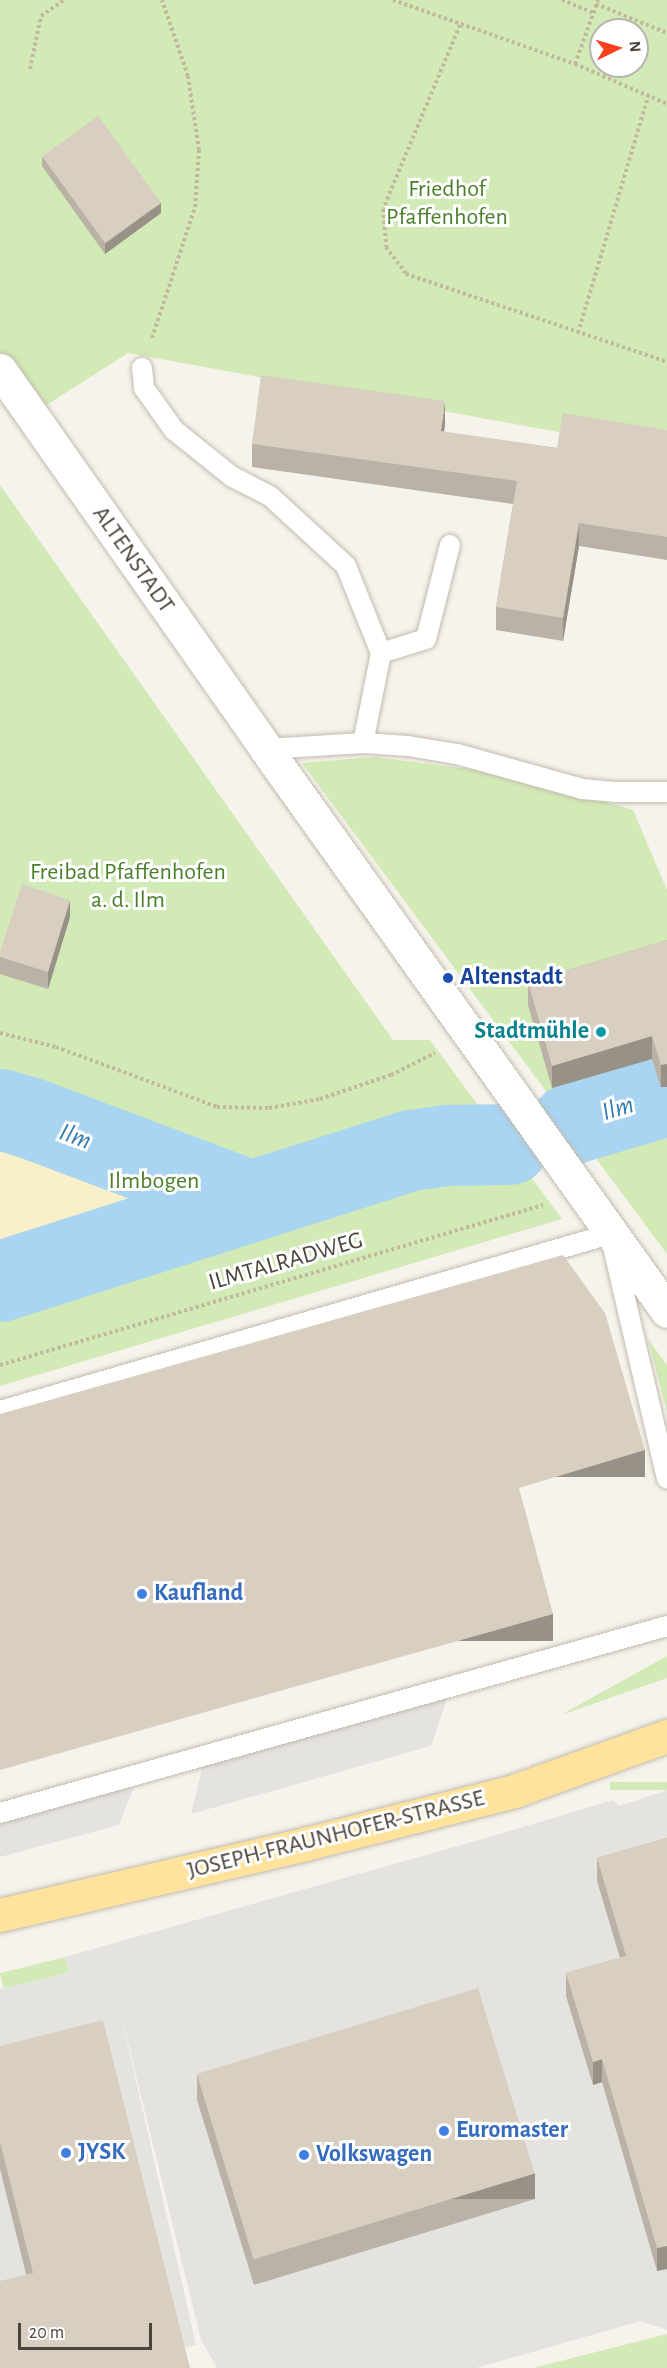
<!DOCTYPE html>
<html>
<head>
<meta charset="utf-8">
<style>
	body { margin:0 }
	#map { position:relative; width:667px; height:2368px; overflow:hidden; background:#f6f3ec; font-family:"Alegreya Sans",sans-serif }
	div>[style] { position:absolute }
	.green>* { inset:0; background:#d2eab5; transform-origin:0 0 }
	.sand>* { inset:0; background:#f9efc9 }
	.parking>* { inset:0; background:#e5e3e0 }
	.river>* { height:81px; margin:-40.5px; padding:0 40.5px; transform-origin:40.5px; border-radius:40.5px; background:#a9d4f2 }
	.path>* { height:4px; margin-top:-2px; transform-origin:0; background:repeating-linear-gradient(90deg,#c4b79f 0 3px,transparent 0 6px) }
	.roads { filter:drop-shadow(0 0 2px #c2bbae) drop-shadow(0 0 2px #c2bbae) }
	.service>* { height:20px; margin:-10px; padding:0 10px; transform-origin:10px; border-radius:10px; background:#fff }
	.tertiary>* { height:33px; margin:-16.5px; padding:0 16.5px; transform-origin:16.5px; border-radius:16.5px; background:#fff }
	.primary>* { height:33px; margin:-16.5px; padding:0 16.5px; transform-origin:16.5px; border-radius:16.5px; background:#ffe39c }
	.wall>* { inset:0; background:#bab2a6 }
	.shaded-wall>* { inset:0; background:#979187; transform-origin:0 0 }
	.building>* { inset:0; background:#d8cfc1; transform-origin:0 0 }
	.dots>* { width:16px; height:16px; translate:-50% -50%; box-sizing:border-box; border:3px solid #fff; border-radius:50% }
	span { translate:-50% -50%; white-space:nowrap; text-align:center; line-height:1.15; -webkit-text-stroke:6px #fff; paint-order:stroke }
	.park-label { font-size:24px; color:#4a7f2a }
	.street-label { font-size:24px; color:#4b4439 }
	.transit-label { font-size:24px; color:#164399; font-weight:700 }
	.left { translate:0 -50%; text-align:left }
	.culture-label { font-size:24px; color:#0d838f; font-weight:700 }
	.right { translate:-100% -50%; text-align:right }
	.shop-label { font-size:24px; color:#366cbe; font-weight:700 }
	.water-label { font-size:26px; color:#2e7ab2; font-style:italic }
	.north { position:absolute; left:589px; top:18px; width:60px; height:60px; box-sizing:border-box; background:#fff; border:2px solid #b7b4b0; border-radius:50%; rotate:85deg; font-size:16px; font-weight:700; line-height:24px; text-align:center; color:#4b4439 }
	.north::after { content:''; display:block; margin:auto; width:21px; height:27px; background:#fc3f1d; clip-path:polygon(50% 0,100% 100%,50% 72%,0 100%) }
	.scale { position:absolute; left:18px; top:2323px; width:134px; height:27px; box-sizing:border-box; border:3px solid #4b4439; border-top:0; padding-left:8px; font-size:18px; line-height:21px; white-space:nowrap; color:#4b4439; -webkit-text-stroke:4px #fff; paint-order:stroke }
</style>
</head>
<body>
<div id="map">
	<div class="green">
		<div style="clip-path:polygon(evenodd,0 0,667px 0,667px 452px,128px 353px,31px 415px,0 370px,0 0,601px 30px,637px 30px,637px 66px,601px 66px,601px 30px)"></div>
		<div style="clip-path:polygon(0 485px,393px 1040px,430px 1040px,562px 1219px,0 1386px)"></div>
		<div style="clip-path:polygon(373px 757px,511px 774px,633px 810px,667px 890px,667px 1254px,302px 763px)"></div>
		<div style="clip-path:polygon(648px 1339px,667px 1365px,667px 1412px)"></div>
		<div style="clip-path:polygon(667px 1656px,667px 1678px,561px 1715px)"></div>
		<div style="left:667px;top:1782px;width:8px;height:57px;rotate:90deg"></div>
		<div style="left:65px;top:1957px;width:16px;height:67px;rotate:76deg"></div>
		<div style="clip-path:polygon(667px 2334px,667px 2368px,533px 2368px)"></div>
	</div>
	<div class="sand">
		<div style="clip-path:polygon(0 1124px,2px 1124px,184px 1199px,0 1256px)"></div>
	</div>
	<div class="parking">
		<div style="clip-path:polygon(451px 1687px,431px 1746px,191px 1814px,205px 1756px)"></div>
		<div style="clip-path:polygon(139px 1774px,119px 1825px,0 1857px,0 1813px)"></div>
		<div style="clip-path:polygon(667px 1790px,667px 2330px,641px 2321px,476px 2368px,217px 2368px,201px 2340px,119px 2006px,196px 2345px,179px 2349px,0 2072px,0 1989px,69px 1973px,65px 1957px,500px 1834px,613px 1800px,619px 1806px)"></div>
		<div style="clip-path:polygon(0 2169px,33px 2299px,0 2307px)"></div>
	</div>
	<div class="river">
		<div style="left:0;top:1109px;width:29px;rotate:16deg"></div>
		<div style="left:28px;top:1117px;width:238px;rotate:20.6deg"></div>
		<div style="left:570px;top:1124px;width:101px;rotate:-16.6deg"></div>
		<div style="left:0;top:1281px;width:431px;rotate:-17.7deg"></div>
		<div style="left:411px;top:1150px;width:37px;rotate:-8deg"></div>
		<div style="left:448px;top:1145px;width:61px;rotate:-0.9deg"></div>
	</div>
	<div class="path">
		<div style="left:393px;top:0;width:193px;rotate:19.4deg"></div>
		<div style="left:575px;top:64px;width:100px;rotate:23.5deg"></div>
		<div style="left:562px;top:0;width:35px;rotate:22deg"></div>
		<div style="left:596px;top:4px;width:77px;rotate:22.2deg"></div>
		<div style="left:460px;top:25px;width:199px;rotate:112.7deg"></div>
		<div style="left:383px;top:209px;width:38px;rotate:85deg"></div>
		<div style="left:386px;top:247px;width:34px;rotate:53deg"></div>
		<div style="left:406px;top:274px;width:275px;rotate:18.6deg"></div>
		<div style="left:575px;top:64px;width:68px;rotate:-70.2deg"></div>
		<div style="left:30px;top:69px;width:54px;rotate:-78.3deg"></div>
		<div style="left:41px;top:16px;width:28px;rotate:-35deg"></div>
		<div style="left:578px;top:333px;width:247px;rotate:-73.5deg"></div>
		<div style="left:152px;top:338px;width:138px;rotate:-71.8deg"></div>
		<div style="left:195px;top:207px;width:57px;rotate:-86deg"></div>
		<div style="left:199px;top:150px;width:75px;rotate:-98.5deg"></div>
		<div style="left:188px;top:76px;width:80px;rotate:-108.9deg"></div>
		<div style="left:0;top:1033px;width:58px;rotate:14deg"></div>
		<div style="left:56px;top:1047px;width:172px;rotate:20.4deg"></div>
		<div style="left:217px;top:1107px;width:52px;rotate:1.1deg"></div>
		<div style="left:269px;top:1108px;width:52px;rotate:-10deg"></div>
		<div style="left:320px;top:1099px;width:75px;rotate:-18.7deg"></div>
		<div style="left:391px;top:1075px;width:49px;rotate:-26.6deg"></div>
		<div style="left:0;top:1365px;width:566px;rotate:-16.42deg"></div>
	</div>
	<div class="roads">
		<div class="service">
			<div style="left:142px;top:368px;width:20px;rotate:84deg"></div>
			<div style="left:144px;top:388px;width:52px;rotate:54.5deg"></div>
			<div style="left:174px;top:430px;width:73px;rotate:38.9deg"></div>
			<div style="left:231px;top:476px;width:44px;rotate:27.1deg"></div>
			<div style="left:270px;top:496px;width:103px;rotate:42.6deg"></div>
			<div style="left:346px;top:566px;width:94px;rotate:68.1deg"></div>
			<div style="left:381px;top:653px;width:92px;rotate:101.3deg"></div>
			<div style="left:381px;top:653px;width:47px;rotate:-17.3deg"></div>
			<div style="left:426px;top:639px;width:97px;rotate:-75.7deg"></div>
			<div style="left:266px;top:749px;width:97px;rotate:-3.5deg"></div>
			<div style="left:363px;top:743px;width:45px;rotate:3.8deg"></div>
			<div style="left:408px;top:746px;width:50px;rotate:9.3deg"></div>
			<div style="left:457px;top:754px;width:130px;rotate:15.6deg"></div>
			<div style="left:582px;top:789px;width:33px;rotate:5deg"></div>
			<div style="left:615px;top:792px;width:52px"></div>
			<div style="left:0;top:1411px;width:635px;rotate:-16.18deg"></div>
			<div style="left:610px;top:1234px;width:251px;rotate:76.9deg"></div>
			<div style="left:0;top:1813px;width:693px;rotate:-15.66deg"></div>
		</div>
		<div class="tertiary">
			<div style="left:0;top:370px;width:463px;rotate:54.9deg"></div>
			<div style="left:266px;top:749px;width:690px;rotate:54.49deg"></div>
		</div>
		<div class="primary">
			<div style="left:0;top:1915px;width:313px;rotate:-13.1deg"></div>
			<div style="left:305px;top:1844px;width:216px;rotate:-14.2deg"></div>
			<div style="left:514px;top:1791px;width:163px;rotate:-19.8deg"></div>
		</div>
	</div>
	<div class="wall">
		<div style="clip-path:polygon(42px 157px,161px 213px,105px 254px,42px 166px)"></div>
		<div style="clip-path:polygon(445px 424px,444px 432px,557px 448px,667px 430px,667px 560px,579px 546px,563px 641px,496px 630px,496px 607px,513px 504px,252px 467px,252px 444px)"></div>
		<div style="clip-path:polygon(70px 917px,48px 989px,0 974px,0 952px)"></div>
		<div style="clip-path:polygon(667px 940px,661px 1088px,652px 1059px,552px 1088px,528px 1005px,528px 982px)"></div>
		<div style="clip-path:polygon(667px 1838px,667px 2269px,657px 2271px,602px 2082px,593px 2085px,566px 1996px,566px 1973px,620px 1958px,597px 1881px,597px 1858px)"></div>
		<div style="clip-path:polygon(0 2046px,190px 2368px,26px 2274px,0 2169px)"></div>
		<div style="clip-path:polygon(197px 2074px,535px 2199px,254px 2285px,197px 2100px)"></div>
	</div>
	<div class="shaded-wall">
		<div style="clip-path:polygon(161px 203px,161px 213px,105px 254px,105px 244px)"></div>
		<div style="clip-path:polygon(445px 401px,445px 424px,441px 454px,441px 431px)"></div>
		<div style="clip-path:polygon(579px 523px,579px 546px,563px 641px,563px 618px)"></div>
		<div style="clip-path:polygon(70px 900px,70px 917px,48px 989px,48px 972px)"></div>
		<div style="clip-path:polygon(652px 1036px,652px 1059px,552px 1088px,552px 1066px)"></div>
		<div style="left:667px;top:1064px;width:23px;height:6px;rotate:90deg"></div>
		<div style="left:645px;top:1450px;width:27px;height:132px;rotate:90deg"></div>
		<div style="left:553px;top:1614px;width:27px;height:575px;rotate:90deg"></div>
		<div style="clip-path:polygon(602px 2059px,602px 2082px,593px 2085px,593px 2062px)"></div>
		<div style="left:535px;top:2173px;width:26px;height:294px;rotate:90deg"></div>
		<div style="clip-path:polygon(667px 2246px,667px 2269px,657px 2271px,657px 2248px)"></div>
	</div>
	<div class="building">
		<div style="left:98px;top:116px;width:107px;height:69px;rotate:54deg"></div>
		<div style="clip-path:polygon(261px 375px,445px 401px,441px 431px,557px 448px,563px 413px,667px 430px,667px 537px,579px 523px,563px 618px,496px 607px,517px 481px,252px 444px)"></div>
		<div style="clip-path:polygon(22px 884px,70px 900px,48px 972px,0 957px,0 952px)"></div>
		<div style="clip-path:polygon(667px 940px,667px 1064px,661px 1065px,652px 1036px,552px 1066px,528px 982px)"></div>
		<div style="clip-path:polygon(563px 1255px,605px 1313px,645px 1450px,519px 1488px,553px 1614px,0 1770px,0 1414px)"></div>
		<div style="clip-path:polygon(667px 1838px,667px 2246px,657px 2248px,602px 2059px,593px 2062px,566px 1973px,626px 1956px,597px 1858px)"></div>
		<div style="left:478px;top:1988px;width:194px;height:294px;rotate:73deg"></div>
		<div style="clip-path:polygon(103px 2020px,190px 2368px,0 2368px,0 2281px,33px 2273px,0 2142px,0 2046px)"></div>
	</div>
	<div class="dots">
		<div style="left:448px;top:978px;background:#1a4fb4"></div>
		<div style="left:601px;top:1032px;background:#0f9aa8"></div>
		<div style="left:142px;top:1594px;background:#3f7fe0"></div>
		<div style="left:444px;top:2131px;background:#3f7fe0"></div>
		<div style="left:66px;top:2153px;background:#3f7fe0"></div>
		<div style="left:304px;top:2155px;background:#3f7fe0"></div>
	</div>
	<div class="park-label">
		<span style="left:447px;top:204px">Friedhof<br>Pfaffenhofen</span>
		<span style="left:128px;top:887px">Freibad Pfaffenhofen<br>a. d. Ilm</span>
		<span style="left:154px;top:1182px">Ilmbogen</span>
	</div>
	<div class="street-label">
		<span style="left:133px;top:560px;rotate:55deg">ALTENSTADT</span>
		<span style="left:286px;top:1262px;rotate:-16deg">ILMTALRADWEG</span>
		<span style="left:336px;top:1835px;rotate:-14deg">JOSEPH-FRAUNHOFER-STRASSE</span>
	</div>
	<div class="transit-label">
		<span class="left" style="left:460px;top:978px">Altenstadt</span>
	</div>
	<div class="culture-label">
		<span class="right" style="left:589px;top:1032px">Stadtmühle</span>
	</div>
	<div class="shop-label">
		<span class="left" style="left:154px;top:1594px">Kaufland</span>
		<span class="left" style="left:456px;top:2131px">Euromaster</span>
		<span class="left" style="left:78px;top:2153px">JYSK</span>
		<span class="left" style="left:316px;top:2155px">Volkswagen</span>
	</div>
	<div class="water-label">
		<span style="left:618px;top:1109px;rotate:-16deg">Ilm</span>
		<span style="left:75px;top:1137px;rotate:20deg">Ilm</span>
	</div>
	<div class="north">N</div>
	<div class="scale">20 m</div>
</div>
</body>
</html>
